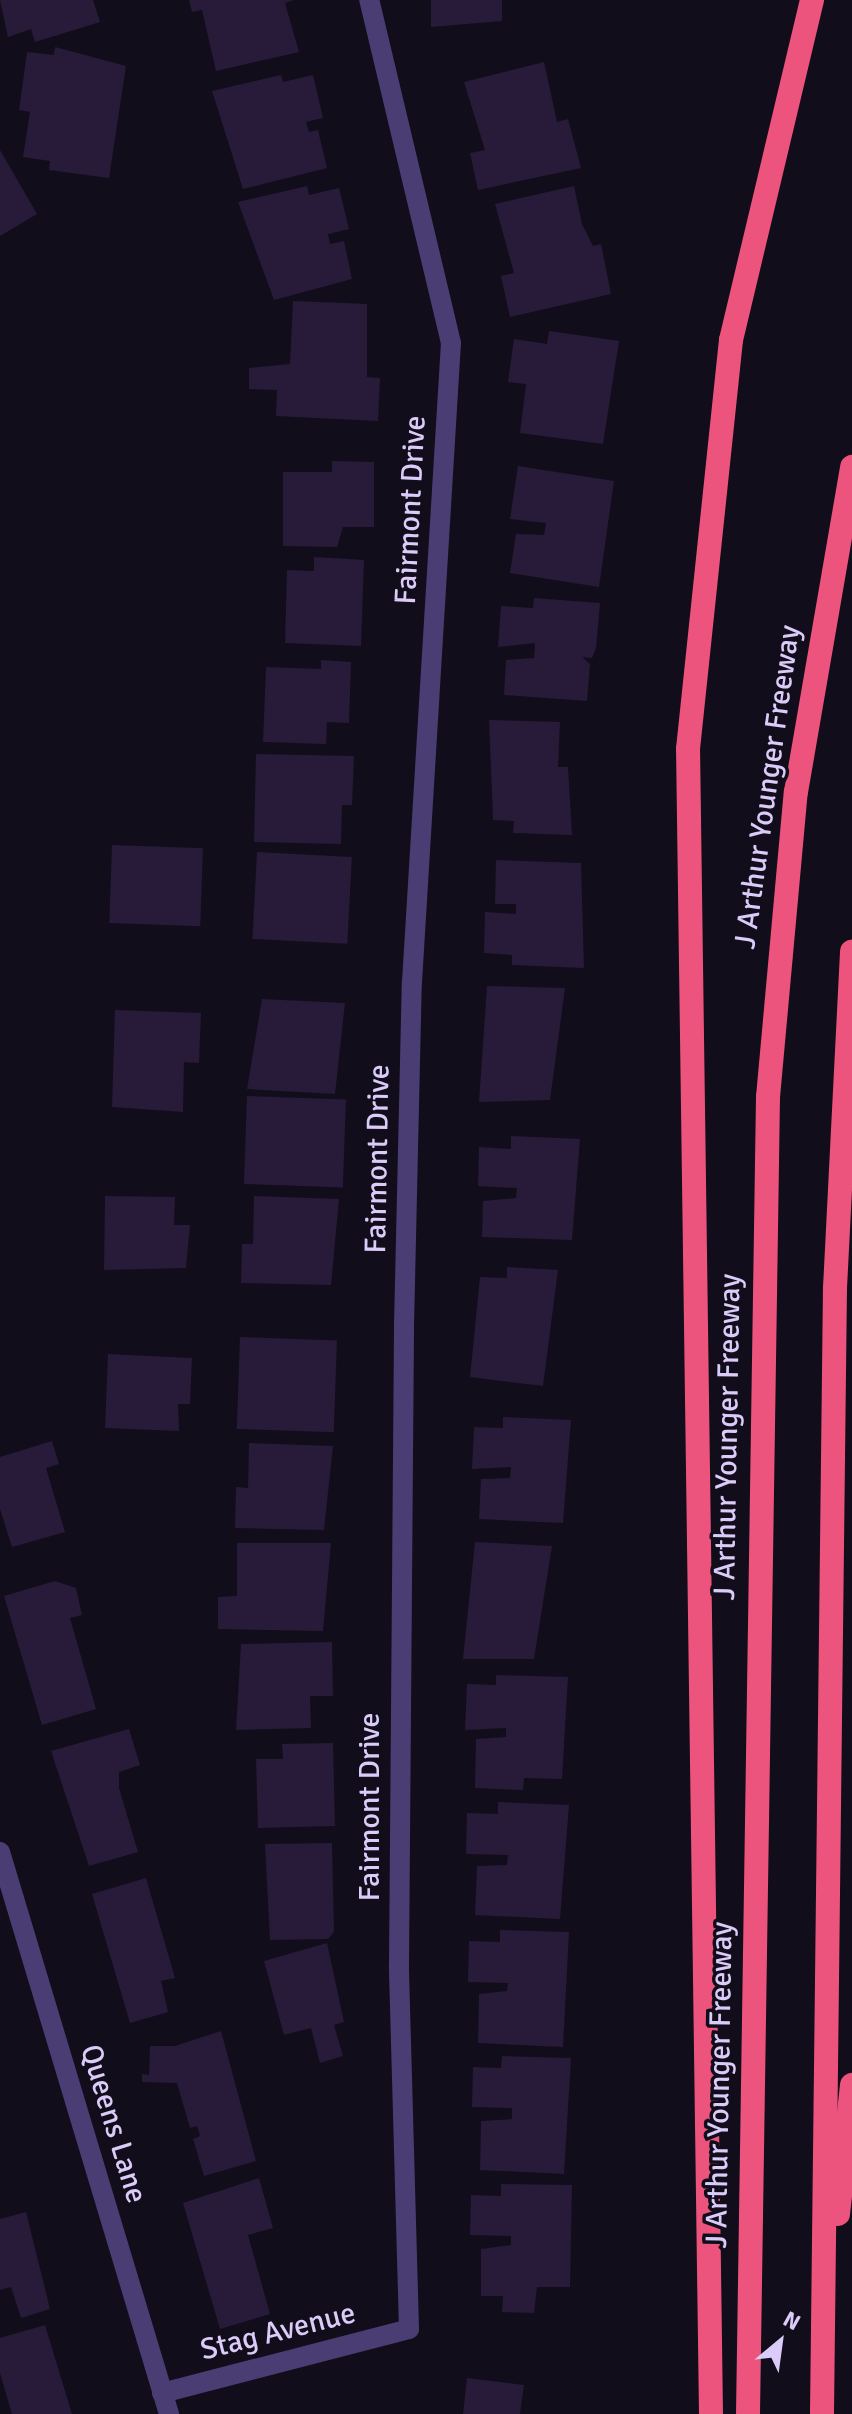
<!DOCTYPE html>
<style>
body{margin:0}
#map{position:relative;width:852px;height:2414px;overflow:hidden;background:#120d1a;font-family:Signika,sans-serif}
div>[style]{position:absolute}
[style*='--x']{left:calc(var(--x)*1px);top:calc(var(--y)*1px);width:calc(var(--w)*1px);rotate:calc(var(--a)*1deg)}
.building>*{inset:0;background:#271b39;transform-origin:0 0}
.minor>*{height:20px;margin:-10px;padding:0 10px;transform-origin:10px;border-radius:10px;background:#4a3d74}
.highway>*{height:24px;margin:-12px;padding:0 12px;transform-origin:12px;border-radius:12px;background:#ec547d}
span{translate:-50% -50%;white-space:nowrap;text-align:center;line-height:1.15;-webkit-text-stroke:7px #120d1a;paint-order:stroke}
.street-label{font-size:30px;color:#dacbf9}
.north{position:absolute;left:740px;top:2302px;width:80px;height:80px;-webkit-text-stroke:6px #120d1a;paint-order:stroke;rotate:29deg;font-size:22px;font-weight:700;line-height:32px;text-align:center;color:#dacbf9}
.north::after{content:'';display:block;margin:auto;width:28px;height:36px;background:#dacbf9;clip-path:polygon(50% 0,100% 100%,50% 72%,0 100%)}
</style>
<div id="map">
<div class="building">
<i style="clip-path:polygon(0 0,93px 0,100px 22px,35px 42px,31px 29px,8px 37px)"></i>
<i style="clip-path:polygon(189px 0,294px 0,285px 3px,299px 52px,216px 71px,202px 10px,192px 12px)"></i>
<i style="clip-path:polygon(431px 0,502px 0,502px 21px,431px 27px)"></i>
<i style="clip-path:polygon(55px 47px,126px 66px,109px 178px,49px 170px,50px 161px,23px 157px,30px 112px,19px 110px,27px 52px,54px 55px)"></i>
<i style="clip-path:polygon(544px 62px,557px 122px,568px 119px,581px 168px,478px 190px,470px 153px,485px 150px,464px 82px)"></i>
<i style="clip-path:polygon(281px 75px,283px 82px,313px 75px,323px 118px,306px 122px,309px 132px,318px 130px,327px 168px,243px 189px,212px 91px)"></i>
<i style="clip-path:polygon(0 150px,37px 214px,0 236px)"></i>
<i style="clip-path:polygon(307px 186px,309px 195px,339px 188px,349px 229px,328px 234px,330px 244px,344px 241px,352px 279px,274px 300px,238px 202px)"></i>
<i style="clip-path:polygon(574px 186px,582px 224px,593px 246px,601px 244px,611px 294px,510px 317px,501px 276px,514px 273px,495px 204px)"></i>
<i style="clip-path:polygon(293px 301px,367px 304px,367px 377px,380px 378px,378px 421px,276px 416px,277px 390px,249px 389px,249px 368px,290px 364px)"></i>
<i style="clip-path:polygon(549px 331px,619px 341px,603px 444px,520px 433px,526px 384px,508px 382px,514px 339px,547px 344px)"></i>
<i style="clip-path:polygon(332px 461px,374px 462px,374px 527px,343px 527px,337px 547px,283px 546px,283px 472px,332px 472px)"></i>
<i style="clip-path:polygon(518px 466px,614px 481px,599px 587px,510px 573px,516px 534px,544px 535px,546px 523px,510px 519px)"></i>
<i style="clip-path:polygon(314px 557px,364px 560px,361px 646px,285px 643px,287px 570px,314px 571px)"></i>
<i style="clip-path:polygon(534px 598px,600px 603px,596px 648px,592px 658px,582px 657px,590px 664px,587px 701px,504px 695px,506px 660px,534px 658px,535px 643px,498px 647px,501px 606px,533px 608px)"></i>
<i style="clip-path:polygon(321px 660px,351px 662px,349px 723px,327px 722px,326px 744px,263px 742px,266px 667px,321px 669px)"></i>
<i style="clip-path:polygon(489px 720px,560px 722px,558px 767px,568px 767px,572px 835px,513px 833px,514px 821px,493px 820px)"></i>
<i style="clip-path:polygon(256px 754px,354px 756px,352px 805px,342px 805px,341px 844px,254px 842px)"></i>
<i style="left:112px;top:845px;width:91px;height:78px;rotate:2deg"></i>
<i style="left:257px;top:852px;width:95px;height:87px;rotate:3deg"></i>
<i style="clip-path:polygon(496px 860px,581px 863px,584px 968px,512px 965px,512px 955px,484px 953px,485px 912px,516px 914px,516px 904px,495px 904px)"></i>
<i style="clip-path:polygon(487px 986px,565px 988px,550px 1100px,479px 1102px)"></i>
<i style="clip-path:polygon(262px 999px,345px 1003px,335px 1094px,247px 1089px)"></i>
<i style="clip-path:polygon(115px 1010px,201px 1013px,199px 1063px,184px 1062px,183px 1112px,112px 1107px)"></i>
<i style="left:247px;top:1096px;width:99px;height:88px;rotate:2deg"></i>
<i style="clip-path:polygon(511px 1136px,580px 1139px,572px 1240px,482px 1237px,483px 1201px,516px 1198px,517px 1188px,478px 1186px,479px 1147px,511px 1149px)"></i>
<i style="clip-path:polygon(105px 1196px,175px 1197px,174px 1225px,190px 1225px,186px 1268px,104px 1270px)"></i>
<i style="clip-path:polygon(254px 1196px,339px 1199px,331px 1285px,241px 1283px,242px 1244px,253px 1244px)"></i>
<i style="clip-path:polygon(507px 1267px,558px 1270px,543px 1386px,470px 1377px,480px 1277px,507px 1278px)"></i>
<i style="left:240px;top:1337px;width:97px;height:92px;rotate:2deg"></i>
<i style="clip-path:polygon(108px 1354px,192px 1358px,190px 1404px,178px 1404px,179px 1431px,105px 1428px)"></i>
<i style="clip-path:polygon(503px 1417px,571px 1420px,563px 1523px,479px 1519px,481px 1479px,510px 1478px,511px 1467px,472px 1469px,474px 1427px,503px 1428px)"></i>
<i style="clip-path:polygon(52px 1441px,59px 1464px,46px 1468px,65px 1532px,12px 1547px,0 1509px,0 1457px)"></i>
<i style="clip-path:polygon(249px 1443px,333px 1446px,324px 1530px,235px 1528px,236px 1487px,248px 1488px)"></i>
<i style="clip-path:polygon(475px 1542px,552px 1546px,534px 1659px,463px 1659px)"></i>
<i style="clip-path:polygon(237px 1543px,331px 1543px,323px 1631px,218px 1629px,218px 1597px,237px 1596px)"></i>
<i style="clip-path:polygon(55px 1581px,76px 1588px,82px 1615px,70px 1618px,96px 1709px,42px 1725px,4px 1596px)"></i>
<i style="clip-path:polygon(332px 1642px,333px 1696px,310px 1696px,311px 1728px,236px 1730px,241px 1644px)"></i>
<i style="clip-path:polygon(496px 1675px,568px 1677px,562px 1779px,524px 1778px,523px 1790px,475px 1788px,476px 1739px,506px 1737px,506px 1728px,465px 1730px,467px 1684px,496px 1685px)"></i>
<i style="clip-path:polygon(129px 1729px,140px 1765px,119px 1772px,119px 1788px,138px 1852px,89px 1866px,51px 1751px)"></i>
<i style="clip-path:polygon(333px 1743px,335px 1826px,258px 1828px,256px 1759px,283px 1759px,282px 1744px)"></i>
<i style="clip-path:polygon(498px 1802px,569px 1805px,560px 1919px,475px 1915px,477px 1866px,507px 1865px,508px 1855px,466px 1854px,467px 1813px,498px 1814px)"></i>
<i style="clip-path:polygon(332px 1843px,334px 1932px,328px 1939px,270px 1940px,265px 1844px)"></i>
<i style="clip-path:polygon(146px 1878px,175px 1978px,161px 1981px,168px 2012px,130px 2023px,92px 1894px)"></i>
<i style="clip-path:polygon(500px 1930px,569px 1932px,563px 2047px,478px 2043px,479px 1994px,507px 1991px,508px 1983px,468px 1982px,469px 1941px,500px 1942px)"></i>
<i style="clip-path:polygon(327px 1943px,344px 2022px,334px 2025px,343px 2056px,320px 2063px,311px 2028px,284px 2035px,264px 1961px)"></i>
<i style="clip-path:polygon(221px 2031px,256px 2161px,204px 2176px,193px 2139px,200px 2136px,197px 2126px,190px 2128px,177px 2083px,142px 2082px,142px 2074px,149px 2075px,150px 2046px,175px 2046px)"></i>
<i style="clip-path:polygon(502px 2056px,571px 2058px,564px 2174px,480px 2170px,481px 2121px,512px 2119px,512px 2108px,472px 2107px,473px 2067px,501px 2068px)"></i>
<i style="clip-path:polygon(259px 2178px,273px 2228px,248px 2235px,270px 2314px,220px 2329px,183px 2203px)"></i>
<i style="clip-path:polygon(501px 2184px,572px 2185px,570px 2287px,537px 2287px,534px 2313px,502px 2312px,503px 2296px,481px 2296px,481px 2249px,511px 2245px,511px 2236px,470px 2235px,471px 2195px,501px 2196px)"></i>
<i style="clip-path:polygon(26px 2212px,50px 2309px,21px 2318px,11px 2287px,0 2290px,0 2219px)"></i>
<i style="clip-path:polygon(45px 2325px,72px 2414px,12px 2414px,0 2373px,0 2338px)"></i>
<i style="clip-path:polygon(467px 2378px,524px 2385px,520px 2414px,463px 2414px)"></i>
</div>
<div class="minor">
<i style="--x:0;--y:1852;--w:587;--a:73.26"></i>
<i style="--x:162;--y:2393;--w:255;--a:-14.5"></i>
<i style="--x:409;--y:2329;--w:363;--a:-91.6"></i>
<i style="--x:399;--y:1966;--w:640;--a:-89.55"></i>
<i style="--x:404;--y:1326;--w:344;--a:-88.7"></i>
<i style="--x:412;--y:982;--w:640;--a:-86.51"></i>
<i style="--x:451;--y:343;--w:353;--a:-103.4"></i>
</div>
<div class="highway">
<i style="--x:838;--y:2214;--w:130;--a:-83.8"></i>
<i style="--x:711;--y:2414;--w:1665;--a:-90.79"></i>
<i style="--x:688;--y:749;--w:411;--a:-84"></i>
<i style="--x:731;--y:340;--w:350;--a:-76.6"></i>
<i style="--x:748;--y:2414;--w:1317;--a:-89.13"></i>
<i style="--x:768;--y:1097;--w:306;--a:-84.8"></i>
<i style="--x:796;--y:792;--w:330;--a:-80.2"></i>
<i style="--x:822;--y:2414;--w:1126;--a:-89.34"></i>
<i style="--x:835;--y:1288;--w:337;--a:-87.1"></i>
</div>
<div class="street-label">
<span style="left:411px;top:510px;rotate:-87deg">Fairmont Drive</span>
<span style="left:768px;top:787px;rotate:-82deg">J Arthur Younger Freeway</span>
<span style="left:378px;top:1159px;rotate:-89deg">Fairmont Drive</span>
<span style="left:728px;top:1437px;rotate:-89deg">J Arthur Younger Freeway</span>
<span style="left:370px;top:1807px;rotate:-90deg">Fairmont Drive</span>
<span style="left:720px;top:2085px;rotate:-89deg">J Arthur Younger Freeway</span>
<span style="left:113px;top:2124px;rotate:73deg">Queens Lane</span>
<span style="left:278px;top:2332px;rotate:-14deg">Stag Avenue</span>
</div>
<div class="north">N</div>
</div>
